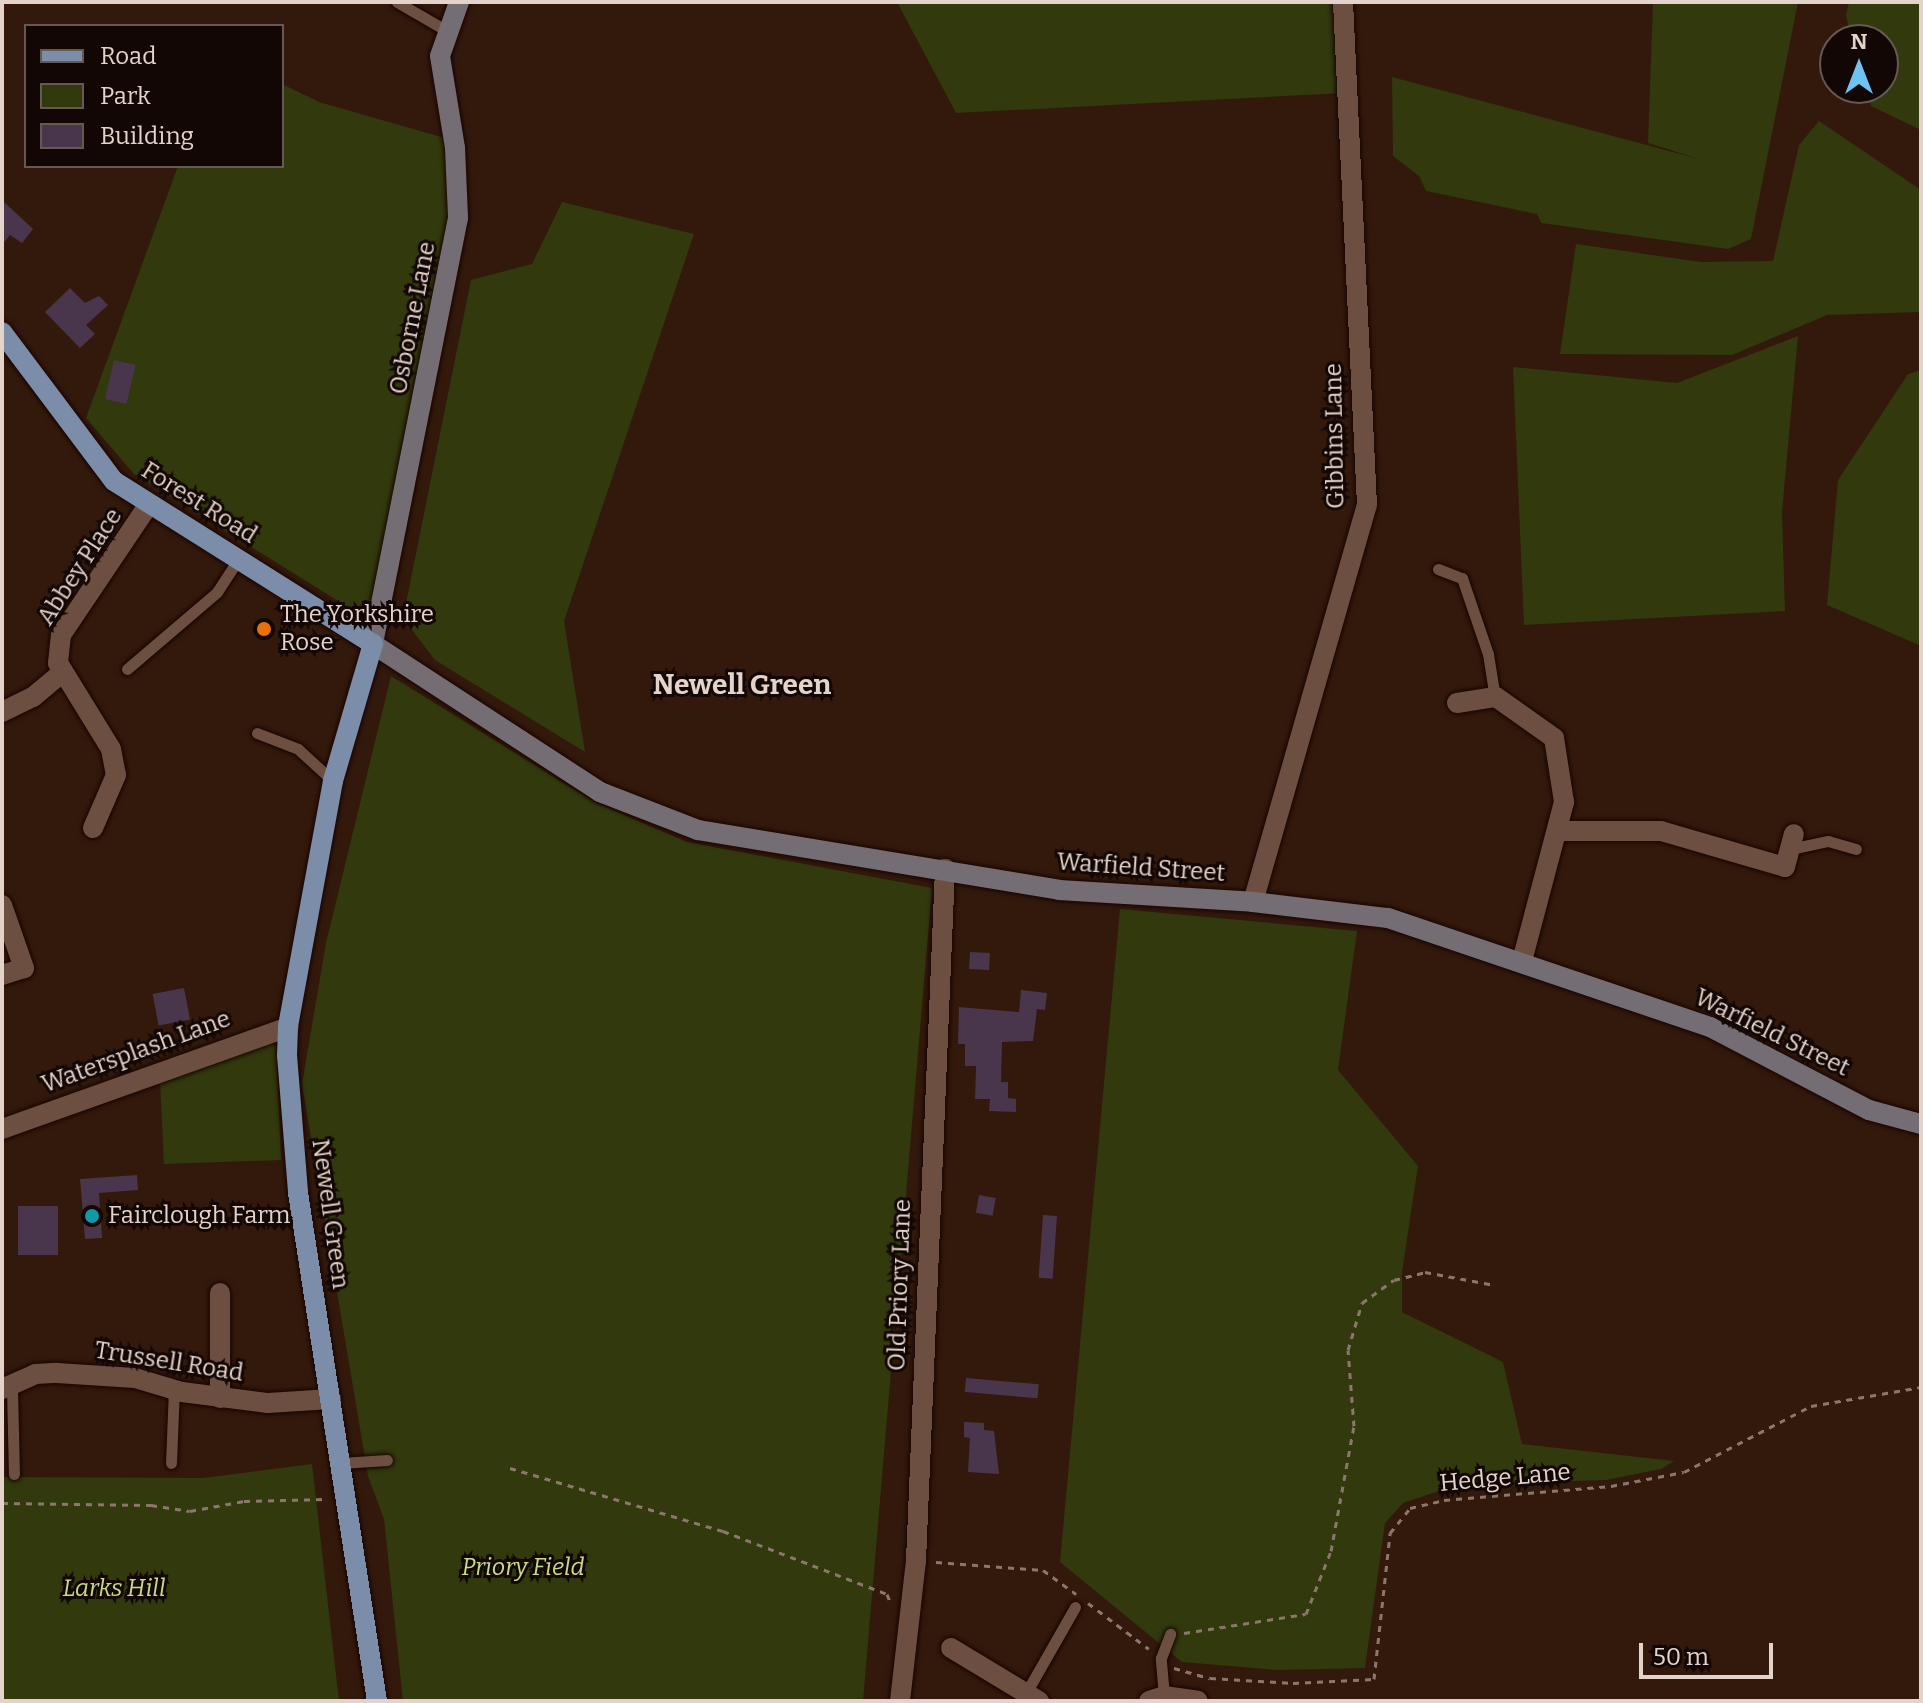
<!DOCTYPE html>
<style>
body{margin:0}
#map{position:relative;width:1923px;height:1703px;overflow:hidden;background:#32190c;font-family:Bitter,serif}
div>[style]{position:absolute}
[style*='--x']{left:calc(var(--x)*1px);top:calc(var(--y)*1px);width:calc(var(--w)*1px);rotate:calc(var(--a)*1deg)}
.green>*{inset:0;background:#31390d}
.building>*{inset:0;background:#49364c;transform-origin:0 0}
.path>*{height:3px;margin-top:-1.5px;transform-origin:0;background:repeating-linear-gradient(90deg,#8c776c 0 6px,transparent 0 12px)}
.roads{filter:drop-shadow(0 0 2px #190400) drop-shadow(0 0 2px #190400)}
.lane>*{height:11px;margin:-5.5px;padding:0 5.5px;transform-origin:5.5px;border-radius:5.5px;background:#6c4f40}
.street>*{height:20px;margin:-10px;padding:0 10px;transform-origin:10px;border-radius:10px;background:#6c4f40}
.secondary>*{height:20px;margin:-10px;padding:0 10px;transform-origin:10px;border-radius:10px;background:#746e74}
.primary>*{height:20px;margin:-10px;padding:0 10px;transform-origin:10px;border-radius:10px;background:#7b8da8}
.dots>*{width:22px;height:22px;translate:-50% -50%;box-sizing:border-box;border:4px solid #120704;border-radius:50%}
span{translate:-50% -50%;white-space:nowrap;text-align:center;line-height:1.15;-webkit-text-stroke:6px #120704;paint-order:stroke}
.street-label{font-size:24px;color:#e4d3ca}
.poi-label{font-size:24px;color:#e4d3ca}
.left{translate:0 -50%;text-align:left}
.park-label{font-size:24px;color:#c9dc84;font-style:italic}
.quarter-label{font-size:28px;color:#e4d3ca;font-weight:700}
.frame{position:absolute;inset:0;border:4px solid #e4d3ca;pointer-events:none}
.legend{position:absolute;left:24px;top:24px;width:260px;height:144px;box-sizing:border-box;background:#120704;border:2px solid #665953;margin:0;padding:10px 14px;list-style:none;font-size:24px;color:#e4d3ca}
.legend li{display:flex;align-items:center;gap:16px;height:40px}
.legend b{width:40px;border:2px solid #665953}
.north{position:absolute;left:1819px;top:24px;width:80px;height:80px;box-sizing:border-box;background:#120704;border:2px solid #665953;border-radius:50%;rotate:0deg;font-size:22px;font-weight:700;line-height:32px;text-align:center;color:#e4d3ca}
.north::after{content:'';display:block;margin:auto;width:28px;height:36px;background:#6fc2f4;clip-path:polygon(50% 0,100% 100%,50% 72%,0 100%)}
.scale{position:absolute;left:1639px;top:1643px;width:134px;height:36px;box-sizing:border-box;border:4px solid #e4d3ca;border-top:0;padding-left:10px;font-size:24px;line-height:28px;white-space:nowrap;color:#e4d3ca;-webkit-text-stroke:6px #120704;paint-order:stroke}
</style>
<div id="map">
<div class="green">
<i style="clip-path:polygon(897px 2px,1339px 2px,1344px 93px,956px 113px)"></i>
<i style="clip-path:polygon(1653px 2px,1798px 2px,1751px 239px,1728px 249px,1541px 223px,1537px 214px,1426px 191px,1419px 176px,1393px 156px,1392px 77px,1699px 159px,1648px 143px)"></i>
<i style="clip-path:polygon(1849px 2px,1921px 2px,1921px 130px,1871px 106px,1866px 88px,1883px 88px,1883px 40px,1852px 40px,1846px 16px)"></i>
<i style="clip-path:polygon(282px 84px,319px 102px,462px 143px,444px 280px,372px 601px,351px 609px,134px 474px,86px 418px,178px 166px,282px 166px)"></i>
<i style="clip-path:polygon(1819px 121px,1921px 190px,1921px 312px,1827px 315px,1732px 355px,1560px 354px,1576px 244px,1701px 262px,1773px 261px,1799px 145px)"></i>
<i style="clip-path:polygon(562px 202px,694px 234px,564px 621px,585px 752px,435px 660px,403px 618px,471px 280px,532px 264px)"></i>
<i style="clip-path:polygon(1798px 336px,1782px 512px,1785px 611px,1524px 625px,1513px 367px,1677px 383px)"></i>
<i style="clip-path:polygon(1921px 370px,1921px 646px,1827px 605px,1838px 480px,1908px 374px)"></i>
<i style="clip-path:polygon(391px 676px,594px 802px,687px 842px,932px 888px,863px 1701px,403px 1701px,384px 1519px,368px 1476px,302px 1084px,326px 943px)"></i>
<i style="clip-path:polygon(1120px 909px,1357px 931px,1338px 1070px,1418px 1166px,1402px 1272px,1402px 1312px,1503px 1362px,1522px 1444px,1674px 1461px,1661px 1469px,1606px 1480px,1504px 1483px,1439px 1491px,1403px 1503px,1385px 1523px,1365px 1668px,1277px 1670px,1182px 1662px,1060px 1562px)"></i>
<i style="clip-path:polygon(276px 1038px,281px 1160px,164px 1164px,160px 1081px)"></i>
<i style="clip-path:polygon(312px 1464px,339px 1701px,2px 1701px,2px 1477px,203px 1478px)"></i>
</div>
<div class="building">
<i style="clip-path:polygon(2px 200px,33px 229px,22px 243px,10px 235px,2px 245px)"></i>
<i style="clip-path:polygon(70px 288px,85px 303px,99px 296px,108px 305px,86px 325px,95px 334px,80px 348px,45px 312px)"></i>
<i style="left:114px;top:360px;width:22px;height:40px;rotate:13deg"></i>
<i style="left:970px;top:952px;width:20px;height:17px;rotate:3deg"></i>
<i style="left:184px;top:988px;width:32px;height:32px;rotate:79deg"></i>
<i style="clip-path:polygon(1021px 990px,1047px 993px,1045px 1010px,1037px 1009px,1033px 1041px,1002px 1042px,1001px 1082px,1008px 1082px,1008px 1098px,1016px 1099px,1016px 1112px,989px 1111px,990px 1099px,975px 1099px,976px 1066px,965px 1066px,965px 1044px,958px 1044px,959px 1007px,1019px 1012px)"></i>
<i style="clip-path:polygon(137px 1175px,138px 1190px,99px 1193px,102px 1238px,85px 1239px,80px 1179px)"></i>
<i style="left:979px;top:1195px;width:17px;height:18px;rotate:10deg"></i>
<i style="left:18px;top:1206px;width:40px;height:49px"></i>
<i style="left:1043px;top:1215px;width:14px;height:63px;rotate:4deg"></i>
<i style="left:966px;top:1378px;width:73px;height:14px;rotate:5deg"></i>
<i style="clip-path:polygon(964px 1422px,984px 1423px,984px 1430px,994px 1431px,999px 1474px,968px 1472px,970px 1438px,964px 1437px)"></i>
</div>
<div class="path">
<i style="--x:510;--y:1468;--w:222;--a:16.5"></i>
<i style="--x:723;--y:1531;--w:176;--a:21"></i>
<i style="--x:887;--y:1594;--w:11;--a:68"></i>
<i style="--x:2;--y:1503;--w:149;--a:0.8"></i>
<i style="--x:151;--y:1505;--w:39;--a:9"></i>
<i style="--x:190;--y:1511;--w:55;--a:-10.5"></i>
<i style="--x:244;--y:1501;--w:83;--a:-1.4"></i>
<i style="--x:936;--y:1562;--w:107;--a:4.3"></i>
<i style="--x:1043;--y:1570;--w:41;--a:36"></i>
<i style="--x:1088;--y:1603;--w:76;--a:37"></i>
<i style="--x:1184;--y:1633;--w:123;--a:-8.9"></i>
<i style="--x:1306;--y:1614;--w:68;--a:-68.4"></i>
<i style="--x:1331;--y:1551;--w:127;--a:-79.6"></i>
<i style="--x:1354;--y:1426;--w:76;--a:-94.5"></i>
<i style="--x:1348;--y:1350;--w:49;--a:-73.4"></i>
<i style="--x:1362;--y:1303;--w:39;--a:-36"></i>
<i style="--x:1394;--y:1280;--w:32;--a:-14"></i>
<i style="--x:1425;--y:1272;--w:71;--a:10.5"></i>
<i style="--x:1174;--y:1668;--w:37;--a:16"></i>
<i style="--x:1210;--y:1678;--w:83;--a:3.4"></i>
<i style="--x:1293;--y:1683;--w:81;--a:-2.8"></i>
<i style="--x:1374;--y:1679;--w:147;--a:-83.7"></i>
<i style="--x:1390;--y:1533;--w:32;--a:-51"></i>
<i style="--x:1410;--y:1508;--w:35;--a:-13"></i>
<i style="--x:1444;--y:1500;--w:168;--a:-4.8"></i>
<i style="--x:1611;--y:1486;--w:74;--a:-10.9"></i>
<i style="--x:1684;--y:1472;--w:143;--a:-27.5"></i>
<i style="--x:1811;--y:1406;--w:112;--a:-9.8"></i>
</div>
<div class="roads">
<div class="lane">
<i style="--x:397;--y:2;--w:58;--a:30.1"></i>
<i style="--x:1438;--y:569;--w:26;--a:21"></i>
<i style="--x:1462;--y:578;--w:80;--a:71.1"></i>
<i style="--x:1488;--y:654;--w:45;--a:81"></i>
<i style="--x:127;--y:669;--w:118;--a:-40.5"></i>
<i style="--x:217;--y:592;--w:40;--a:-57.1"></i>
<i style="--x:257;--y:733;--w:44;--a:21.3"></i>
<i style="--x:298;--y:749;--w:47;--a:42.4"></i>
<i style="--x:1790;--y:849;--w:39;--a:-12"></i>
<i style="--x:1828;--y:841;--w:29;--a:16"></i>
<i style="--x:12;--y:1388;--w:86;--a:88.7"></i>
<i style="--x:171;--y:1463;--w:74;--a:-87.7"></i>
<i style="--x:341;--y:1463;--w:46;--a:-3.7"></i>
<i style="--x:1026;--y:1693;--w:99;--a:-60.3"></i>
<i style="--x:1164;--y:1696;--w:38;--a:-95"></i>
<i style="--x:1161;--y:1658;--w:26;--a:-69"></i>
</div>
<div class="street">
<i style="--x:1457;--y:703;--w:39;--a:-9"></i>
<i style="--x:1496;--y:697;--w:71;--a:35.3"></i>
<i style="--x:1554;--y:738;--w:65;--a:81.1"></i>
<i style="--x:1564;--y:802;--w:164;--a:104.8"></i>
<i style="--x:2;--y:712;--w:34;--a:-26"></i>
<i style="--x:33;--y:697;--w:38;--a:-40"></i>
<i style="--x:93;--y:828;--w:58;--a:-66.5"></i>
<i style="--x:116;--y:775;--w:26;--a:-101"></i>
<i style="--x:111;--y:749;--w:101;--a:-121.6"></i>
<i style="--x:58;--y:663;--w:28;--a:-84"></i>
<i style="--x:61;--y:635;--w:158;--a:-56.1"></i>
<i style="--x:1557;--y:831;--w:104;--a:0"></i>
<i style="--x:1661;--y:831;--w:129;--a:16.2"></i>
<i style="--x:1785;--y:867;--w:34;--a:-75"></i>
<i style="--x:1253;--y:902;--w:413;--a:-74"></i>
<i style="--x:1367;--y:505;--w:504;--a:-92.73"></i>
<i style="--x:2;--y:905;--w:67;--a:70.8"></i>
<i style="--x:24;--y:968;--w:23;--a:162"></i>
<i style="--x:2;--y:1129;--w:304;--a:-19.6"></i>
<i style="--x:2;--y:1389;--w:36;--a:-24"></i>
<i style="--x:35;--y:1374;--w:22;--a:-3"></i>
<i style="--x:57;--y:1373;--w:78;--a:3.7"></i>
<i style="--x:135;--y:1378;--w:49;--a:16.6"></i>
<i style="--x:182;--y:1392;--w:87;--a:7.3"></i>
<i style="--x:268;--y:1403;--w:63;--a:-3.6"></i>
<i style="--x:220;--y:1398;--w:105;--a:-90"></i>
<i style="--x:951;--y:1648;--w:103;--a:31.1"></i>
<i style="--x:900;--y:1701;--w:141;--a:-83.5"></i>
<i style="--x:916;--y:1561;--w:693;--a:-87.6"></i>
<i style="--x:1149;--y:1701;--w:16;--a:-18"></i>
<i style="--x:1164;--y:1696;--w:34;--a:8"></i>
</div>
<div class="secondary">
<i style="--x:459;--y:2;--w:57;--a:109.4"></i>
<i style="--x:440;--y:56;--w:93;--a:80.7"></i>
<i style="--x:455;--y:148;--w:70;--a:87.5"></i>
<i style="--x:458;--y:218;--w:434;--a:101.3"></i>
<i style="--x:373;--y:644;--w:271;--a:33.1"></i>
<i style="--x:600;--y:792;--w:105;--a:21.2"></i>
<i style="--x:698;--y:830;--w:366;--a:9.4"></i>
<i style="--x:1059;--y:890;--w:194;--a:3.5"></i>
<i style="--x:1253;--y:902;--w:136;--a:6.8"></i>
<i style="--x:1388;--y:918;--w:340;--a:18.7"></i>
<i style="--x:1710;--y:1027;--w:179;--a:27.6"></i>
<i style="--x:1869;--y:1110;--w:54;--a:15.1"></i>
</div>
<div class="primary">
<i style="--x:2;--y:332;--w:186;--a:53.1"></i>
<i style="--x:114;--y:481;--w:306;--a:32.2"></i>
<i style="--x:373;--y:644;--w:143;--a:106.3"></i>
<i style="--x:333;--y:781;--w:250;--a:100.4"></i>
<i style="--x:288;--y:1027;--w:28;--a:92"></i>
<i style="--x:287;--y:1055;--w:138;--a:85.4"></i>
<i style="--x:298;--y:1193;--w:514;--a:81.16"></i>
</div>
</div>
<div class="dots">
<i style="left:264px;top:629px;background:#e8710a"></i>
<i style="left:92px;top:1216px;background:#0f9aa8"></i>
</div>
<div class="street-label">
<span style="left:413px;top:318px;rotate:-79deg">Osborne Lane</span>
<span style="left:1335px;top:436px;rotate:-91deg">Gibbins Lane</span>
<span style="left:199px;top:503px;rotate:32deg">Forest Road</span>
<span style="left:80px;top:567px;rotate:-57deg">Abbey Place</span>
<span style="left:1141px;top:868px;rotate:4deg">Warfield Street</span>
<span style="left:1772px;top:1033px;rotate:26deg">Warfield Street</span>
<span style="left:136px;top:1052px;rotate:-20deg">Watersplash Lane</span>
<span style="left:330px;top:1214px;rotate:82deg">Newell Green</span>
<span style="left:900px;top:1285px;rotate:-88deg">Old Priory Lane</span>
<span style="left:169px;top:1362px;rotate:9deg">Trussell Road</span>
<span style="left:1505px;top:1478px;rotate:-5deg">Hedge Lane</span>
</div>
<div class="poi-label">
<span class="left" style="left:280px;top:629px">The Yorkshire<br>Rose</span>
<span class="left" style="left:108px;top:1216px">Fairclough Farm</span>
</div>
<div class="park-label">
<span style="left:523px;top:1568px">Priory Field</span>
<span style="left:114px;top:1589px">Larks Hill</span>
</div>
<div class="quarter-label">
<span style="left:742px;top:685px">Newell Green</span>
</div>
<div class="frame"></div>
<ul class="legend">
<li><b style="height:10px;background:#7b8da8"></b>Road</li>
<li><b style="height:22px;background:#31390d"></b>Park</li>
<li><b style="height:22px;background:#49364c"></b>Building</li>
</ul>
<div class="north">N</div>
<div class="scale">50 m</div>
</div>
